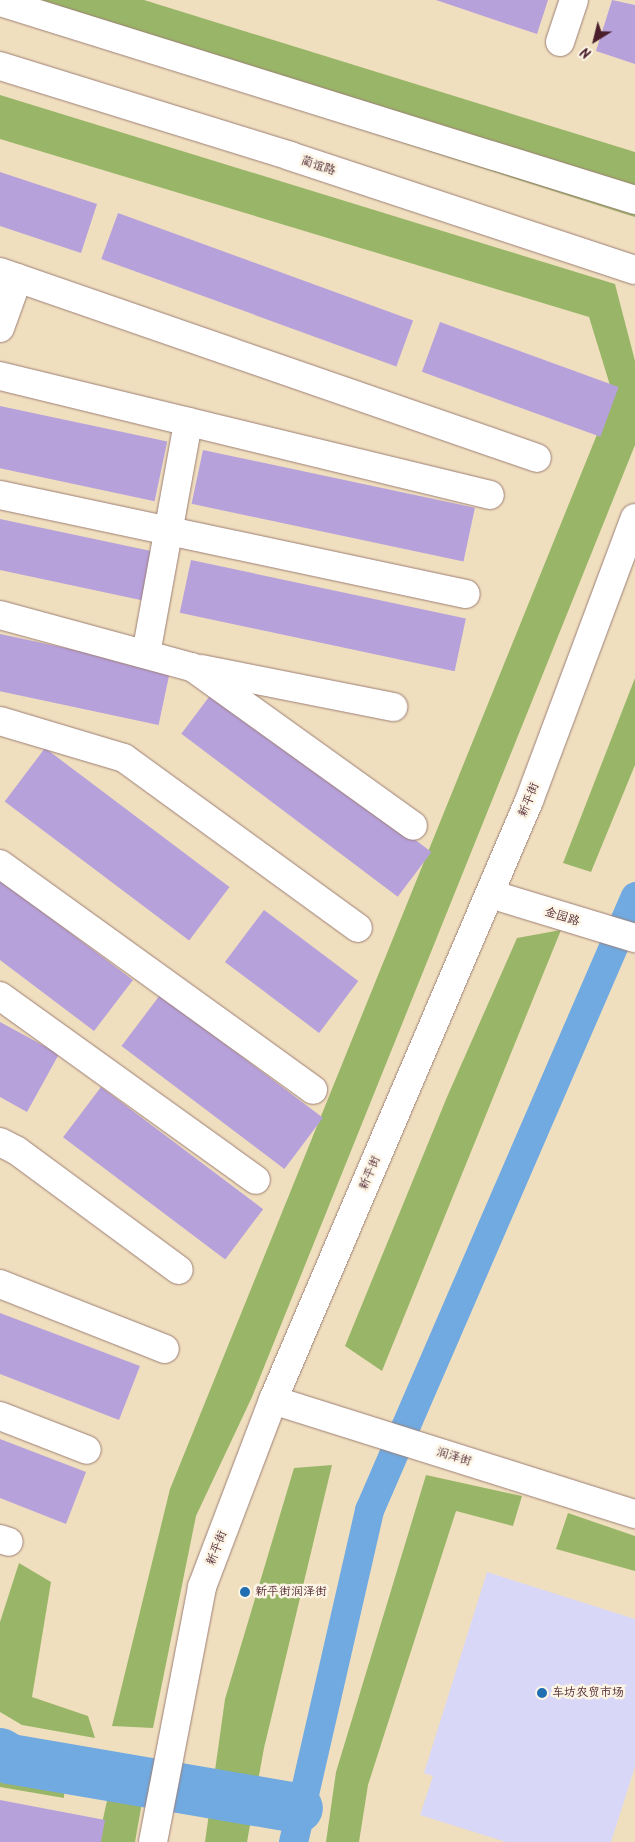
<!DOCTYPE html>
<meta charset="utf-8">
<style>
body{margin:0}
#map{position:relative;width:635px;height:1842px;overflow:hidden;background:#f0dfbf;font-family:Kalam,"LXGW WenKai TC",sans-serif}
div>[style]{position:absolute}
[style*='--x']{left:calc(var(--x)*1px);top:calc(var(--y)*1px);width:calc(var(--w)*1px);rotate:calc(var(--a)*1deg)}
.built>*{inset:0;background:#d8d7f8}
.forest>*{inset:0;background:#99b668}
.canal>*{height:29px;margin:-14.5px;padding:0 14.5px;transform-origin:14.5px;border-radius:14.5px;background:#70aae0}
.river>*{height:50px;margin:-25px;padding:0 25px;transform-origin:25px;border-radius:25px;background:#70aae0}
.building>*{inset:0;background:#b6a1db;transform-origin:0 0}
.roads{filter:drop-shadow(0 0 1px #9d7f75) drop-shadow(0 0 1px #9d7f75)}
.minor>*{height:28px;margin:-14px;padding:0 14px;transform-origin:14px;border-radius:14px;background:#fff}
.major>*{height:28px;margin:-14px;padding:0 14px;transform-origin:14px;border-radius:14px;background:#fff}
.dots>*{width:14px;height:14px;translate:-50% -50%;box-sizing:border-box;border:2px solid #fcf5e5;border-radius:50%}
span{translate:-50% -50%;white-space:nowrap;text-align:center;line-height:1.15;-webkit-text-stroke:5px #fcf5e5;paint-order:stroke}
.street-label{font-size:12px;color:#4a1f2b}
.poi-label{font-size:12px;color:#4a1f2b}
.left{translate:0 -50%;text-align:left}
.north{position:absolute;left:570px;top:15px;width:50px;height:50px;-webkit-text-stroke:4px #fcf5e5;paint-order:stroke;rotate:216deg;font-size:14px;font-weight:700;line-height:20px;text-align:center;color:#4a1f2b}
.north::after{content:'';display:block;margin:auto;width:18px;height:22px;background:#4a1f2b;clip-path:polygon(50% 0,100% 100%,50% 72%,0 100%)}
</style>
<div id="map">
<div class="built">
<i style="clip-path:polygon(487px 1572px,635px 1619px,635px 1767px,611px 1842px,506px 1842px,420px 1815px,433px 1776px,424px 1773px)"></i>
</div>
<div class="forest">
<i style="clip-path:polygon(0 0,144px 0,635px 152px,635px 217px,0 14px)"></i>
<i style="clip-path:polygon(0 95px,615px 284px,635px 361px,635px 445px,252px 1397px,196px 1516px,153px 1728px,112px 1726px,170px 1489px,613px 395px,589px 317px,0 139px)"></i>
<i style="clip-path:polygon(635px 678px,635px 765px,591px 872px,563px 863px)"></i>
<i style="clip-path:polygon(561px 930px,382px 1371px,345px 1346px,447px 1097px,517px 938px)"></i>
<i style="clip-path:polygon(332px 1465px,264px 1748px,247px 1842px,205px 1842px,225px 1699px,294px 1468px)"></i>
<i style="clip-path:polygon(426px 1475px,522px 1496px,513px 1526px,456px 1511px,368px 1785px,359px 1842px,326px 1842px,336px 1772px)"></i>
<i style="clip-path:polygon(568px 1513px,635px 1536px,635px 1571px,556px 1549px)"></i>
<i style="clip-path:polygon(19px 1563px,51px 1582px,32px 1697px,88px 1716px,95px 1738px,22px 1725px,0 1712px,0 1622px)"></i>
<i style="clip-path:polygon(0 1749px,65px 1763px,64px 1798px,0 1787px)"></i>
<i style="clip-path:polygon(113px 1773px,146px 1780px,135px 1842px,98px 1842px)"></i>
</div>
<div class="canal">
<i style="--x:293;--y:1842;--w:341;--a:-77.1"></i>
<i style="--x:369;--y:1510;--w:669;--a:-66.58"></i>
</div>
<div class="river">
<i style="--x:0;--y:1753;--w:12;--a:31"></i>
<i style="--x:10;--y:1759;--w:292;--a:9.7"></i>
</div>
<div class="building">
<i style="clip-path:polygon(436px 0,548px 0,537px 34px)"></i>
<i style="clip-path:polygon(612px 0,635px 5px,635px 64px,596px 51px)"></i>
<i style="clip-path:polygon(0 172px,97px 204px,81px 253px,0 226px)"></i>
<i style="left:118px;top:213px;width:314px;height:49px;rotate:20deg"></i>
<i style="left:440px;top:322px;width:190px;height:53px;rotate:20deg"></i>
<i style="left:0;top:406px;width:171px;height:61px;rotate:12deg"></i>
<i style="left:203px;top:450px;width:278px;height:55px;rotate:12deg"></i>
<i style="left:0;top:519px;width:158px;height:50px;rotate:12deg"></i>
<i style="left:191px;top:560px;width:281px;height:54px;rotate:12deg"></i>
<i style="left:0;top:634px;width:174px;height:56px;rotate:12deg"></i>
<i style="left:215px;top:689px;width:271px;height:56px;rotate:37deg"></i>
<i style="left:45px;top:748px;width:231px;height:67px;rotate:37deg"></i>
<i style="clip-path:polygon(0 880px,133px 980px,94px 1031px,0 960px)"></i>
<i style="left:264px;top:910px;width:118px;height:65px;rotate:37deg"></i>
<i style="left:160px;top:995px;width:204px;height:64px;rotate:37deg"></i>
<i style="clip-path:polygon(0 1022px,59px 1054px,27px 1112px,0 1097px)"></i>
<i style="left:101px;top:1087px;width:203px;height:63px;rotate:37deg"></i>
<i style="clip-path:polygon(0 1313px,140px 1366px,119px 1420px,0 1374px)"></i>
<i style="clip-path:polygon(0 1439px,86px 1472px,66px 1524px,0 1498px)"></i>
<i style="clip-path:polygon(0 1800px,105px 1820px,101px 1842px,0 1842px)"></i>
</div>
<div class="roads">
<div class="minor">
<i style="--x:560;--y:42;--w:44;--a:-71.6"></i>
<i style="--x:0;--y:272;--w:568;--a:19.1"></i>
<i style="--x:0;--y:328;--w:53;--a:-70.2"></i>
<i style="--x:0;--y:376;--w:504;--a:13.65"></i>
<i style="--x:0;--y:495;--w:476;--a:12"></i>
<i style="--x:0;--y:615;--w:199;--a:15.2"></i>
<i style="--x:192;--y:667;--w:272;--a:35.7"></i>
<i style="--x:146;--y:654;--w:236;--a:-79.7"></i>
<i style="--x:201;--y:669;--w:196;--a:11.2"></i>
<i style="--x:0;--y:721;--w:129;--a:16.6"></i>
<i style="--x:124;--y:758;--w:289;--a:36"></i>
<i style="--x:0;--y:864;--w:386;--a:35.8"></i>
<i style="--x:490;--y:894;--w:152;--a:16.9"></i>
<i style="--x:0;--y:996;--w:315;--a:35.7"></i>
<i style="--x:0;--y:1142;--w:18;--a:27"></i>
<i style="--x:16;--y:1150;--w:202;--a:36.4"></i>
<i style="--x:0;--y:1284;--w:177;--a:21.5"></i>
<i style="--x:273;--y:1400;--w:380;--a:17.5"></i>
<i style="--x:0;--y:1416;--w:93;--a:21.3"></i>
<i style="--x:0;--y:1539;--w:9;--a:18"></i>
</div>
<div class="major">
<i style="--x:0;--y:2;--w:665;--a:17.32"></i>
<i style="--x:0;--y:66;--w:304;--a:17.2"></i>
<i style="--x:290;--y:156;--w:363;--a:18.3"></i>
<i style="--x:153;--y:1842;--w:260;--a:-79.1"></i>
<i style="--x:202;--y:1587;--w:200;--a:-69.2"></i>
<i style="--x:273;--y:1400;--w:651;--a:-66.86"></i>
<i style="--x:529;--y:801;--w:302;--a:-69.5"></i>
</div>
</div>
<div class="dots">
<i style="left:245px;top:1592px;background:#1f6fb2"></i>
<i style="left:542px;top:1693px;background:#1f6fb2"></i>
</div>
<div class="street-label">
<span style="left:318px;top:166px;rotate:18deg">蔺谊路</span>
<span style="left:529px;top:800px;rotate:-68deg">新平街</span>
<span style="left:562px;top:917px;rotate:18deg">金园路</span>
<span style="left:370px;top:1173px;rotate:-67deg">新平街</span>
<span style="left:454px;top:1457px;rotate:17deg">润泽街</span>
<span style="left:217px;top:1548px;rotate:-69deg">新平街</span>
</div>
<div class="poi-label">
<span class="left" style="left:255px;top:1592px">新平街润泽街</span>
<span class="left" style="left:552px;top:1693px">车坊农贸市场</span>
</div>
<div class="north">N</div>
</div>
